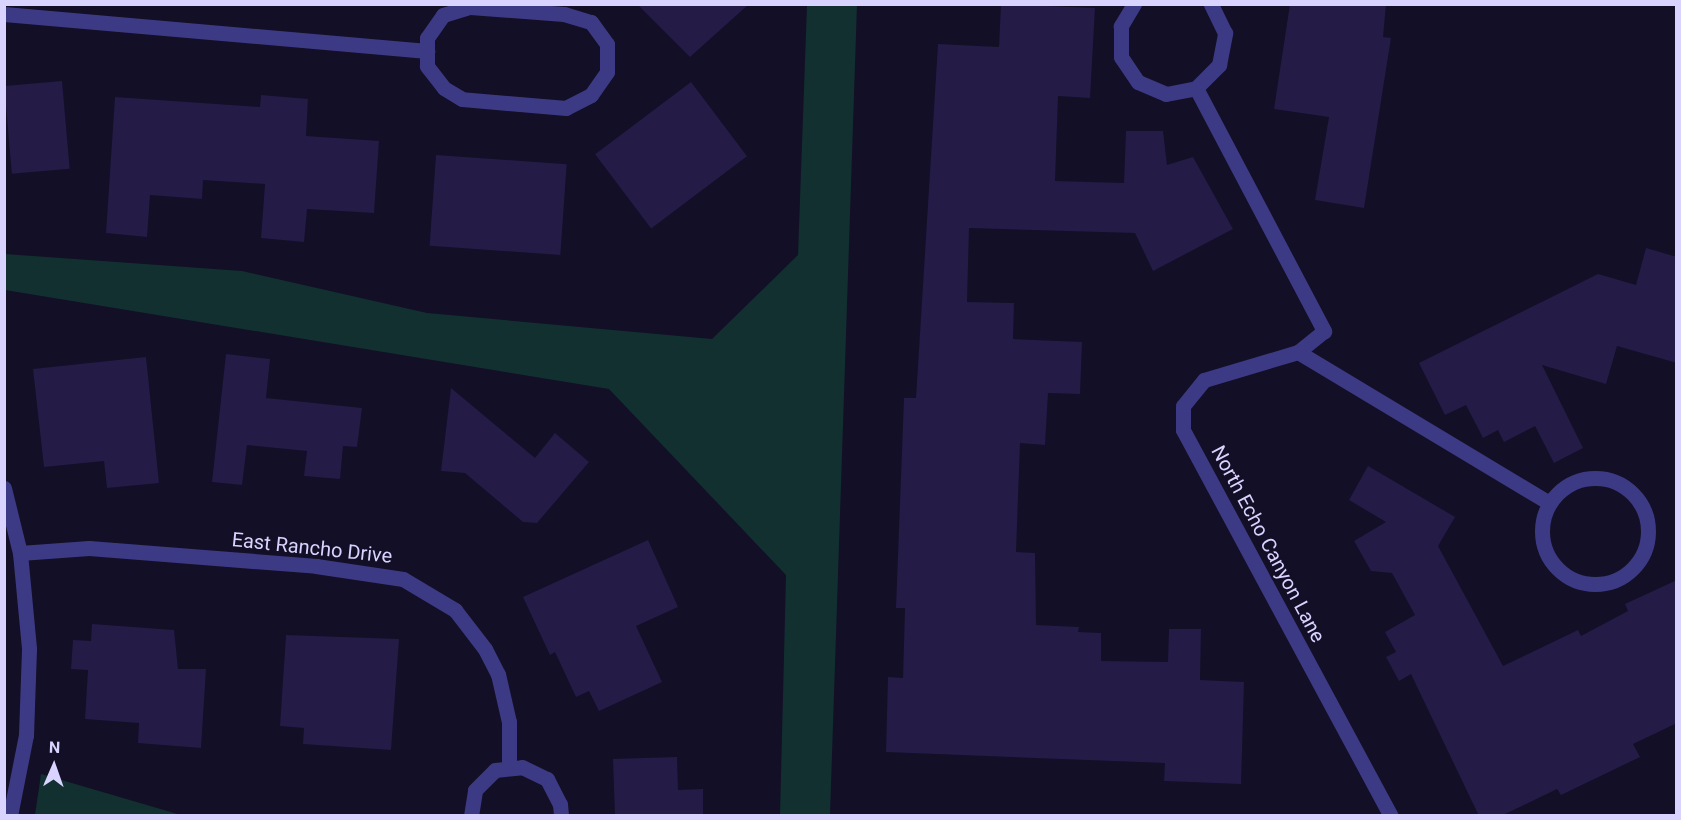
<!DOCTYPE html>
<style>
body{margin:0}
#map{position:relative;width:1681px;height:820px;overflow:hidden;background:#130f26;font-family:Roboto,sans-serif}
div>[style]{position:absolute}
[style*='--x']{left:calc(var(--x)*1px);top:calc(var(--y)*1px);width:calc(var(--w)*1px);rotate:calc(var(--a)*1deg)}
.green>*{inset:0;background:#12302f}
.building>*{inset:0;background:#241b47;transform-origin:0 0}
.minor>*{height:15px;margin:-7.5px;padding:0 7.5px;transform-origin:7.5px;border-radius:7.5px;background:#3d3a85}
.minor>.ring{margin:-7.5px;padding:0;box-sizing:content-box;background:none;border:15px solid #3d3a85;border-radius:50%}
span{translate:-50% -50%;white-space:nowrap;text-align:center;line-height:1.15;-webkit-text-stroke:4.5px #130f26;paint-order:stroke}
.street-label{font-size:20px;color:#d9d4ff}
.frame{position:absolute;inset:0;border:6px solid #d9d4ff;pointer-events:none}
.north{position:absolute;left:24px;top:736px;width:60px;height:60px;-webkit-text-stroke:4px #130f26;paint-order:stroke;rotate:2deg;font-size:16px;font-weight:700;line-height:24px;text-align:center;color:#d9d4ff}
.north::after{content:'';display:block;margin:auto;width:21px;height:27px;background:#d9d4ff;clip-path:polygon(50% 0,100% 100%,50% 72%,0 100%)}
</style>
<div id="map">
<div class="green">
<i style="clip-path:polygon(807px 5px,857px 5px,830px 815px,780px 815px,786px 575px,609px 389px,5px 290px,5px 254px,242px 271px,427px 313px,712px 339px,798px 255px)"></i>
<i style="clip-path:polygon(41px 774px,181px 815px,35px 815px)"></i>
</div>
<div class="building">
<i style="clip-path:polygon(637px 4px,749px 4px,690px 57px)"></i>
<i style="clip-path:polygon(1001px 4px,1095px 8px,1090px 98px,1058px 96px,1055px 181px,1124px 183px,1126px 131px,1163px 131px,1167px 165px,1193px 157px,1233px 229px,1153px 271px,1135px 233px,969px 228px,967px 302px,1014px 303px,1013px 339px,1082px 342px,1080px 394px,1048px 393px,1045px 445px,1020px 443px,1016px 552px,1035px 553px,1036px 625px,1079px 627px,1078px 632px,1101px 633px,1101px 661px,1168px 662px,1169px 629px,1201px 629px,1200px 680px,1244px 682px,1241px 784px,1164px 781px,1165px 763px,886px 752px,888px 677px,903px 678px,905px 608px,896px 608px,904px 398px,916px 398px,938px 44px,999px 47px)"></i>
<i style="clip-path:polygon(1290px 4px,1386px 4px,1383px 37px,1391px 38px,1364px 208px,1315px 200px,1329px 117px,1274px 109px)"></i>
<i style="left:62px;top:81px;width:88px;height:58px;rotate:85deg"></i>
<i style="left:691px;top:82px;width:93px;height:120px;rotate:53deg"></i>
<i style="clip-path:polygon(261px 95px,308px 99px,306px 136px,379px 141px,374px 213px,307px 209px,304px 242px,261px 238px,265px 184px,203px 180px,202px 199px,150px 195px,147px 237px,106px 233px,115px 97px,260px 107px)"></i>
<i style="left:436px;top:155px;width:131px;height:91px;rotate:4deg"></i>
<i style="clip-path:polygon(1646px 248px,1677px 257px,1677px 363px,1617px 346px,1606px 384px,1542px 365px,1583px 448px,1554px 463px,1535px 426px,1504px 442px,1498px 430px,1483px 438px,1466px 405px,1445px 415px,1419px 363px,1598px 274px,1636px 285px)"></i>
<i style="clip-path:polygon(226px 354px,270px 359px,266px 398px,362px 408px,357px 447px,343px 446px,340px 479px,304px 476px,307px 451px,247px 445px,242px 485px,212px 482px)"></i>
<i style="clip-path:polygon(146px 357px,159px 483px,107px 488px,104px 461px,44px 467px,33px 369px)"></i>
<i style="clip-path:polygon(451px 388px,535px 458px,555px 433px,589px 462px,537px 523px,523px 522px,465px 473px,441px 471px)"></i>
<i style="clip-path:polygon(1368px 466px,1455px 517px,1438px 546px,1503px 666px,1578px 630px,1581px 636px,1628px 611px,1625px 604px,1677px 580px,1677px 723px,1633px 744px,1640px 757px,1561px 795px,1557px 789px,1501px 816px,1479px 816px,1411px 674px,1399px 681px,1386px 657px,1396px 652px,1385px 632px,1415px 615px,1392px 573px,1371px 571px,1354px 541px,1386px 522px,1349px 500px)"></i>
<i style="clip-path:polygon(648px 540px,678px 607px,636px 626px,662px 682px,599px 711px,589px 691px,576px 697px,555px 652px,550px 655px,523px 597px)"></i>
<i style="clip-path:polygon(92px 624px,174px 630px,178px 669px,206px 669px,201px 748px,138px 743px,139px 723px,85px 719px,88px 670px,71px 669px,73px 640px,91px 641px)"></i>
<i style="clip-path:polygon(286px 635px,399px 639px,391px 750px,303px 744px,304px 728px,280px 726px)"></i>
<i style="clip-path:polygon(677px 757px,678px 790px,703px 789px,703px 816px,615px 816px,613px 759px)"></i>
</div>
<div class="minor">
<i style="--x:1134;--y:4;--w:26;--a:121"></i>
<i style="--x:1121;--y:26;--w:31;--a:90"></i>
<i style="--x:1121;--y:57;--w:30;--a:56"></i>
<i style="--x:1138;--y:82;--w:30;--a:23"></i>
<i style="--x:1166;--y:94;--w:31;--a:-11"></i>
<i style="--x:1196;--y:88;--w:33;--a:-45"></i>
<i style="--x:1219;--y:65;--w:33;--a:-79"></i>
<i style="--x:1225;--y:33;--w:32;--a:-116"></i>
<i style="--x:470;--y:7;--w:94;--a:4.3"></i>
<i style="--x:564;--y:14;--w:28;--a:17"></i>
<i style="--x:591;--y:22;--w:27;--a:54"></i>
<i style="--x:607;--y:44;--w:28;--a:90"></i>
<i style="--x:607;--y:72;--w:28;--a:125"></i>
<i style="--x:591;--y:95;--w:28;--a:153"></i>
<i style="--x:566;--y:108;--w:104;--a:-175.1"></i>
<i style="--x:462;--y:99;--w:21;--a:-149"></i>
<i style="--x:444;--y:88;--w:28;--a:-128"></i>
<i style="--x:427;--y:66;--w:28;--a:-90"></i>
<i style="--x:427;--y:38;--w:28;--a:-55"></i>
<i style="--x:443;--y:15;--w:28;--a:-17"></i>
<i style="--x:4;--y:14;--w:425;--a:5"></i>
<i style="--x:1196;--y:88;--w:275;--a:62.2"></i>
<i style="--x:1324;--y:331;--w:33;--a:141"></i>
<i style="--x:1298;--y:352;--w:98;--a:163.4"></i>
<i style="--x:1204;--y:380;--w:33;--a:129"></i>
<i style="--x:1183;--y:406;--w:24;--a:90"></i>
<i style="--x:1183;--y:430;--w:438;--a:61.7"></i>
<i style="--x:1298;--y:352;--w:293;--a:31"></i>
<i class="ring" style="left:1542px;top:478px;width:91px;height:91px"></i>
<i style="--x:4;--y:488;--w:67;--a:76.2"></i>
<i style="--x:20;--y:553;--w:96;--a:84.6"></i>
<i style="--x:29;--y:649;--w:86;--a:92"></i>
<i style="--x:26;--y:735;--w:83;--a:101.2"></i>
<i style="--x:20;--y:553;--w:69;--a:-4.1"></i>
<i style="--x:89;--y:548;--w:228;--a:4.5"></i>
<i style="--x:316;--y:566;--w:88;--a:8.5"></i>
<i style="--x:403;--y:579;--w:61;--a:30.8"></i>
<i style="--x:455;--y:610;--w:49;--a:52.4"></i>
<i style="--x:485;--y:649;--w:28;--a:63"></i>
<i style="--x:498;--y:674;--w:49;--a:77.1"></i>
<i style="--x:509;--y:722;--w:46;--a:90"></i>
<i style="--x:471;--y:816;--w:26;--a:-81"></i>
<i style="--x:475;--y:790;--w:28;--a:-45"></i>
<i style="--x:495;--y:770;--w:27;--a:-6"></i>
<i style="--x:522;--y:767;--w:28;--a:26"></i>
<i style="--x:547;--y:779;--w:28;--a:63"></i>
<i style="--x:560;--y:804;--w:12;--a:85"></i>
</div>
<div class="street-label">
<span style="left:1268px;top:544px;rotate:62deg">North Echo Canyon Lane</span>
<span style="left:312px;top:548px;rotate:6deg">East Rancho Drive</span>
</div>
<div class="frame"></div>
<div class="north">N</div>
</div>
